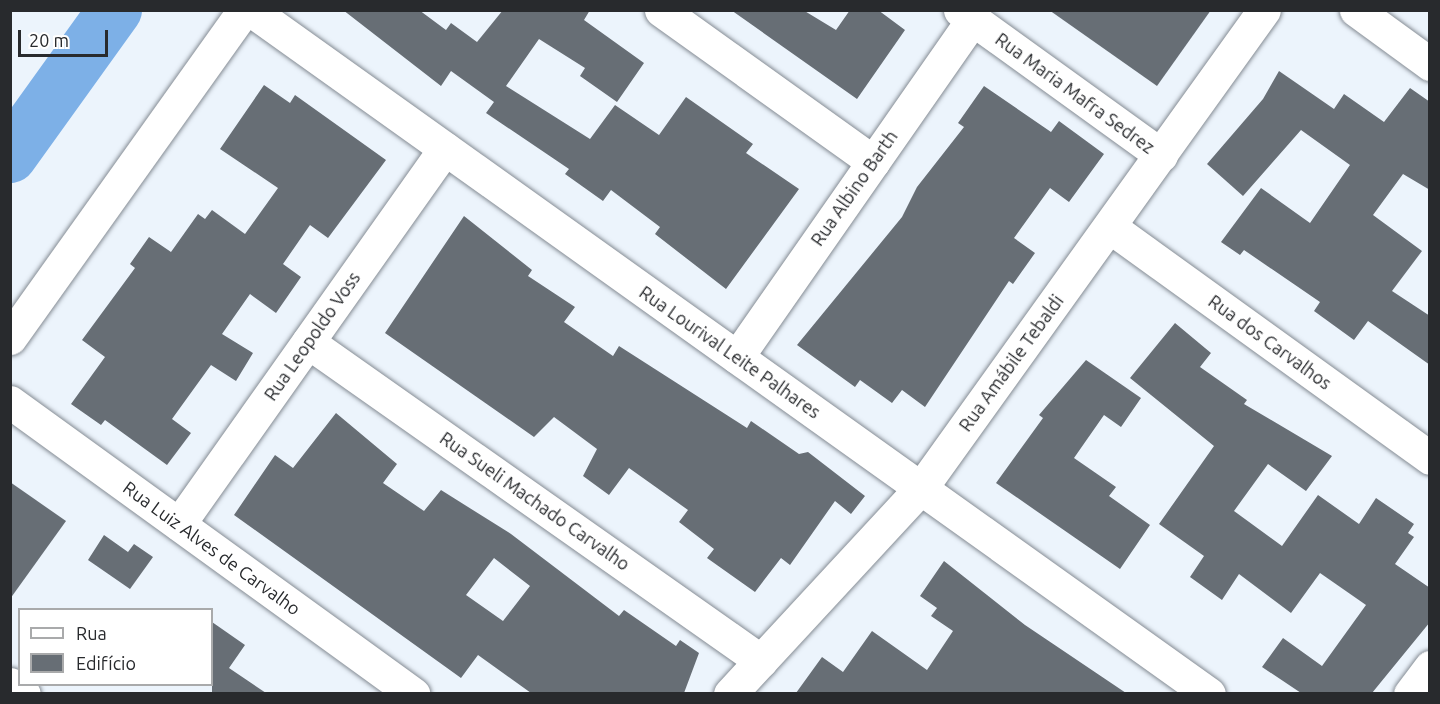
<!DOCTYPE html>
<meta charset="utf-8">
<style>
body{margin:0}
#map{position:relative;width:1440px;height:704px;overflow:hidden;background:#ecf4fc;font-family:Ubuntu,sans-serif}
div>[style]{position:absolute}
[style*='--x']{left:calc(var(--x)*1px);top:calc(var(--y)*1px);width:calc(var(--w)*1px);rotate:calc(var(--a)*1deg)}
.river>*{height:54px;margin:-27px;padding:0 27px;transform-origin:27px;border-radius:27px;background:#7db0e7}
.building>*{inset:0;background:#676e75}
.roads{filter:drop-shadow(0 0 2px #858c94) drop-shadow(0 0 2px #858c94)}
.minor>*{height:33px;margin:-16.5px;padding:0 16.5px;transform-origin:16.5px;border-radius:16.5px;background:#fff}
.major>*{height:33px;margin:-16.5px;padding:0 16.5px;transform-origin:16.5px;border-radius:16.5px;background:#fff}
span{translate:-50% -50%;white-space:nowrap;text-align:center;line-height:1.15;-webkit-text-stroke:6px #fff;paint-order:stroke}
.street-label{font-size:18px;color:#282a2d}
.frame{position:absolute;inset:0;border:12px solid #282a2d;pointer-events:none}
.legend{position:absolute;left:18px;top:608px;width:195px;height:78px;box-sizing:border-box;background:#fff;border:2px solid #a9aaab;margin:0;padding:8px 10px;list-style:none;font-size:18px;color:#282a2d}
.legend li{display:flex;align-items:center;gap:12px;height:30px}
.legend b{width:30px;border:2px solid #a9aaab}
.scale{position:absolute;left:18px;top:30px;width:90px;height:27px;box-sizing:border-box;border:3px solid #282a2d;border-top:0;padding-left:8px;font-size:18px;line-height:21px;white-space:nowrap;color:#282a2d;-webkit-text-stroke:4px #fff;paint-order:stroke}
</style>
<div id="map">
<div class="river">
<i style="--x:10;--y:156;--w:180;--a:-54.3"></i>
</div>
<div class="building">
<i style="clip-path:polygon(343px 10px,419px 10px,446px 30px,451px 23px,477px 42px,503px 10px,590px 10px,584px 20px,644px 63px,617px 102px,580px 76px,585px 68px,539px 39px,506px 86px,590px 139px,615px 105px,659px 135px,686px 97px,753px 144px,746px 153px,799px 189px,726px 289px,655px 234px,660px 227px,611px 190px,603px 201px,565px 174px,569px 169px,486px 113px,494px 102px,451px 71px,441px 86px)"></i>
<i style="clip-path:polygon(731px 10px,803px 10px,836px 30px,850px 10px,878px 10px,905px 30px,857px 99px)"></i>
<i style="clip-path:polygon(1049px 10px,1211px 10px,1157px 86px)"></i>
<i style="clip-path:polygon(1279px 71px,1334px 109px,1344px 94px,1384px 122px,1410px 88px,1430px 102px,1430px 190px,1403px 174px,1373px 215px,1422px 251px,1392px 291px,1430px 316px,1430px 365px,1368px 321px,1354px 340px,1314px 311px,1320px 302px,1244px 250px,1240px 255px,1221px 242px,1261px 188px,1310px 223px,1350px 165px,1301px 130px,1243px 196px,1207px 164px,1263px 99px)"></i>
<i style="clip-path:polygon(264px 85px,290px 103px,295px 95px,386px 160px,328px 238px,310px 225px,283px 264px,301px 277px,276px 313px,250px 294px,222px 334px,253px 353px,236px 381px,211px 365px,172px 419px,191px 433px,167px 465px,105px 420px,101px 425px,71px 404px,105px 357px,82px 340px,135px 268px,130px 264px,149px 237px,171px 252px,198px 214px,205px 219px,212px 210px,245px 234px,278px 188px,220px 149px)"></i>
<i style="clip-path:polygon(984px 86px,1051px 132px,1059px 121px,1104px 154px,1069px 202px,1050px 188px,1014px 238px,1035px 253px,1013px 284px,1009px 281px,925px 407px,902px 390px,892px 403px,860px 380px,855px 387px,797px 345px,902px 217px,917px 187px,964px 127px,958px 123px)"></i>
<i style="clip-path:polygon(464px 216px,532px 270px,528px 276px,575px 307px,564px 322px,613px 356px,619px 346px,747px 428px,751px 421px,799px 454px,808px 452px,865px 496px,851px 514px,835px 501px,790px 565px,781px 558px,755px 592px,707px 558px,714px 549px,679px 522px,688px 510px,629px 468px,609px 495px,583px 476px,597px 449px,554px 417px,534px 437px,385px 333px)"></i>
<i style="clip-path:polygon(1175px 323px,1211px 353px,1200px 367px,1247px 400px,1244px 404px,1332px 456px,1306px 491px,1268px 464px,1234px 511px,1282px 546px,1318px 495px,1359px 524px,1376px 498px,1414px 524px,1408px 533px,1414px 537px,1395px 564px,1430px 588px,1430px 622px,1372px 693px,1301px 693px,1262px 667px,1283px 638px,1322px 666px,1366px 605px,1320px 573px,1291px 613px,1239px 574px,1222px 600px,1190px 577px,1204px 556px,1159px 524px,1214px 446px,1130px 378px)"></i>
<i style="clip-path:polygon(1086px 360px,1141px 398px,1121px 427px,1104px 415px,1074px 458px,1116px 487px,1109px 496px,1150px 525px,1120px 569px,996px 483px,1043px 418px,1039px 415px)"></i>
<i style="clip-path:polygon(evenodd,336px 413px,397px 464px,383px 483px,424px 511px,441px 490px,511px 534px,619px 616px,624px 610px,676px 646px,680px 640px,699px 653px,684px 693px,531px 693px,478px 655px,461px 678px,234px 515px,275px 455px,293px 468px,336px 413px,494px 558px,530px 586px,503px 621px,466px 595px,494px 558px)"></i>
<i style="clip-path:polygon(10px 482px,66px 521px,10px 599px)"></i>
<i style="clip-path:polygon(104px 535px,128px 552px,134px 544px,153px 557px,130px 589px,88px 560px)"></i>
<i style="clip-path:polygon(944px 561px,1025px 625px,1126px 693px,796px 693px,822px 657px,843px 672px,872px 631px,927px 670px,953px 631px,931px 616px,937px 608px,920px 596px)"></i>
<i style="clip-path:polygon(212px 622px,245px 645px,229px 668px,266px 693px,212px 693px)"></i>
</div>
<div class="roads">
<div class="minor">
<i style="--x:251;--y:10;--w:1177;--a:35.53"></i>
<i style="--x:661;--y:10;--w:261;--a:35.6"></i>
<i style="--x:960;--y:10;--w:248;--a:35.8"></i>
<i style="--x:1356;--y:10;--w:92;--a:36.1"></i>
<i style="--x:1110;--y:227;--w:395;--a:35.8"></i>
<i style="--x:10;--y:338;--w:403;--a:-54.5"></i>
<i style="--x:308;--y:342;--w:554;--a:35.15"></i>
<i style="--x:737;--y:357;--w:412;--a:-55.1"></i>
<i style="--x:10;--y:402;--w:498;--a:35.9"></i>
<i style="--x:179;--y:524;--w:460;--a:-54.7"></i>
<i style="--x:730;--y:694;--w:281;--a:-47.2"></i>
<i style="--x:921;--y:488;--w:588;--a:-54.34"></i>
<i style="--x:1410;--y:694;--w:34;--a:-53"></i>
</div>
<div class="major">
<i style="--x:10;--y:684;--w:17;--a:36"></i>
</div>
</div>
<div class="street-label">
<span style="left:1075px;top:93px;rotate:36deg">Rua Maria Mafra Sedrez</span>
<span style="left:854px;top:188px;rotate:-55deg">Rua Albino Barth</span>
<span style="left:312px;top:336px;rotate:-55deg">Rua Leopoldo Voss</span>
<span style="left:1270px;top:342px;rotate:36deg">Rua dos Carvalhos</span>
<span style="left:730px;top:352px;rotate:35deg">Rua Lourival Leite Palhares</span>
<span style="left:1011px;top:363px;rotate:-54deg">Rua Amábile Tebaldi</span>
<span style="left:535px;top:501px;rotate:35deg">Rua Sueli Machado Carvalho</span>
<span style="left:212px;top:548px;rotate:36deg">Rua Luiz Alves de Carvalho</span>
</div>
<div class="frame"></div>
<ul class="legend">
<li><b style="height:8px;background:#fff"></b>Rua</li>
<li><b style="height:16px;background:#676e75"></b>Edifício</li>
</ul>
<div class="scale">20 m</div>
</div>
